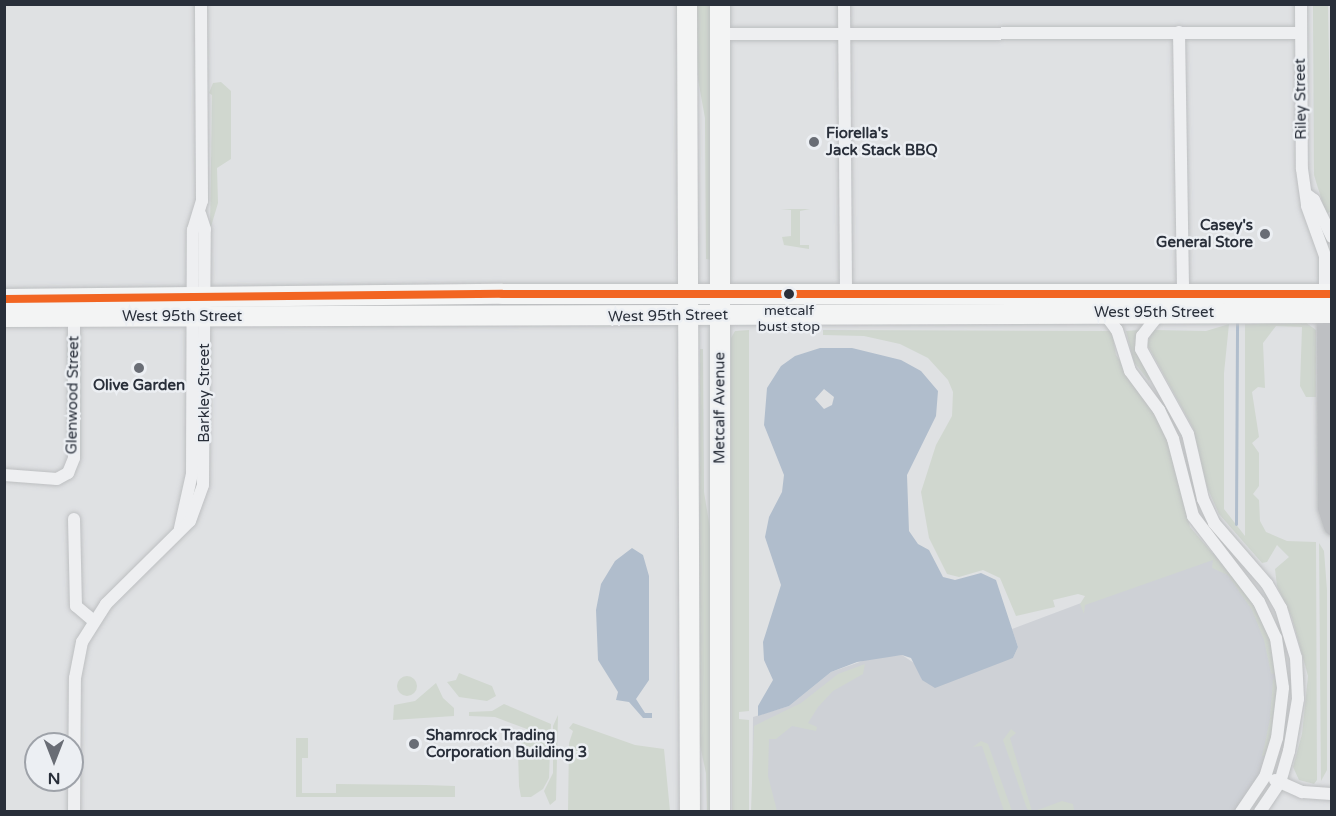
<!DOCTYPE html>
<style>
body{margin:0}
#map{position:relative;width:1336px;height:816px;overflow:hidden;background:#dfe1e3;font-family:"Varela Round",sans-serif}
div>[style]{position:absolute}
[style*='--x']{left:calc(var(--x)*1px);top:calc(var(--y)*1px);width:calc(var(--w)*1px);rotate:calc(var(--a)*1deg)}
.built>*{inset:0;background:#ced1d6}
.green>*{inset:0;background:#d0d7cf}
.round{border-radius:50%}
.water>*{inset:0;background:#b0bdcc}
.stream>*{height:3px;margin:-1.5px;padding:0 1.5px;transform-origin:1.5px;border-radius:1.5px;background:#b0bdcc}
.roads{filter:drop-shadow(0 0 2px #bdbfc1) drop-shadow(0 0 2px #bdbfc1)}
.street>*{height:12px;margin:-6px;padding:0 6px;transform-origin:6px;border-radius:6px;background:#eeeff1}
.secondary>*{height:16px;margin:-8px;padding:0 8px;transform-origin:8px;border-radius:8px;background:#bec0c3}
.primary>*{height:20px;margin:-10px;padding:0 10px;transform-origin:10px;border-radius:10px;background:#f3f4f4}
.bus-1>*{height:8px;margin:-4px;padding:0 4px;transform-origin:4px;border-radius:4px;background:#f26522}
.dots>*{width:16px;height:16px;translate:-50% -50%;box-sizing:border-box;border:3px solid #eceff3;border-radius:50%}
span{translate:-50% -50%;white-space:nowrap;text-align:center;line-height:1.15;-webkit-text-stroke:5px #eceff3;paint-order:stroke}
.bus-label{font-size:14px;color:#292f3a}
.street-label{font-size:15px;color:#292f3a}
.poi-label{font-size:15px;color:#292f3a;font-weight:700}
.left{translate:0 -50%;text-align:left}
.right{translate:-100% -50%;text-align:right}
.frame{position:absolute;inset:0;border:6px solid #292f3a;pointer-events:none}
.north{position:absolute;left:24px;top:732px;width:60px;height:60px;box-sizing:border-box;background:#eceff3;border:2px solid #9ea2a9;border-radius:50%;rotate:180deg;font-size:16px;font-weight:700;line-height:24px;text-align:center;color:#292f3a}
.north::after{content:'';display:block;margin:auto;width:21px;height:27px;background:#696d75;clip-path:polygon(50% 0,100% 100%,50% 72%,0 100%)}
</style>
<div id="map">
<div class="built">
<i style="clip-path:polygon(1214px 553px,1243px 584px,1277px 669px,1271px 745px,1259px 777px,1235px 811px,752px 812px,753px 717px,789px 706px,831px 672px,874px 657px,902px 655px,917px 665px,922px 680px,1013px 658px,1018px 647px,1012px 629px)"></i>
</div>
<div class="green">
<i style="clip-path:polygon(694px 5px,711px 5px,711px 260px,706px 259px,705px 118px,695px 63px)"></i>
<i style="clip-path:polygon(1313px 5px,1328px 5px,1332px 211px,1326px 214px,1314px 175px)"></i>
<i style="clip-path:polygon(221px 82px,231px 91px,231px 159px,217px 168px,218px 203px,210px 230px,212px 95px,209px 93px,213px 83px)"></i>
<i style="clip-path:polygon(781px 209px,810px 209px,800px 211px,800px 245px,809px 245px,809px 249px,784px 245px,782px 237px,791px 236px,791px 210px)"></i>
<i style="clip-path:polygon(1305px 322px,1316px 330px,1316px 397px,1306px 397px,1300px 386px,1302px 327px,1276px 326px,1263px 343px,1265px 388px,1258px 387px,1252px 392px,1259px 437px,1252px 443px,1259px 453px,1259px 486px,1253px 494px,1259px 500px,1260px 521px,1266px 532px,1287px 541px,1316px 542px,1317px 780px,1314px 784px,1299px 780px,1293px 767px,1302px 734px,1308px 676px,1292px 618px,1277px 586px,1275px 569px,1289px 557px,1277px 545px,1267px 562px,1262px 563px,1219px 514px,1207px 487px,1193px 428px,1147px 344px,1153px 330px,1206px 331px,1229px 324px,1224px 373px,1224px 509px,1245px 536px,1245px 324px)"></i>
<i style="clip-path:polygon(749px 330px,749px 711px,739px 712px,739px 719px,749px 720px,749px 811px,732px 812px,731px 338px,735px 331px)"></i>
<i style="clip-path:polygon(823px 330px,1112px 331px,1116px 355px,1156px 413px,1168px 440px,1190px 527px,1252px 599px,1270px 639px,1276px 675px,1271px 673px,1264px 640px,1252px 610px,1228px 575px,1212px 568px,1213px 560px,1085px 605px,1084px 614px,1080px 604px,1085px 596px,1078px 594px,1053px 600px,1055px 607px,1016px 616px,1000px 578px,983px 570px,959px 577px,947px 574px,929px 538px,921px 492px,936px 445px,952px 416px,953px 392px,948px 380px,928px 358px,900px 344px,864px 336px,823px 335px)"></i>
<i style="clip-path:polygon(1139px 330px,1150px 378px,1149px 381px,1134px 362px,1126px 331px)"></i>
<i style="clip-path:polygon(700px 349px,703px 349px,704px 492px,712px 540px,714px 812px,707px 811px,706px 773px,699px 741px)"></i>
<i style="clip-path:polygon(1319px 543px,1324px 551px,1327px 590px,1327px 770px,1321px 781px)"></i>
<i style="clip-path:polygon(865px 664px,863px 674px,833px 691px,818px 707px,808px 723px,817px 727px,816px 731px,792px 726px,776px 739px,769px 739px,768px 776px,777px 811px,751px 811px,754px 726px,801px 703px,838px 674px)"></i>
<i style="clip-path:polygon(459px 673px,492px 686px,496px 696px,487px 701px,459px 697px,447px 682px,456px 680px)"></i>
<i class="round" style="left:397px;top:676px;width:20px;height:20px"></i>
<i style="clip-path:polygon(1273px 679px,1278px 681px,1277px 712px,1268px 753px,1262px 757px,1270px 719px)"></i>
<i style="clip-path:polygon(436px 683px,443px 698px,454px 708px,454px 716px,393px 720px,394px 705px,415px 701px)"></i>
<i style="clip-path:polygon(504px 704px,551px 724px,549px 778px,543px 789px,531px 797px,521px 797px,519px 786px,518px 751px,527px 729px,495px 717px,469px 716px,469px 712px,492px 711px)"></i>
<i style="clip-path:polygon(558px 715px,556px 800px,550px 805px,544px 791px,553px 773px,553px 726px)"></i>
<i style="clip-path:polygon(573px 723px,635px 745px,664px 749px,670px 811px,568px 811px,569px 743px,573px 731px,569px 728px)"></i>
<i style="clip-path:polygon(1011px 729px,1016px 733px,1010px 738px,1032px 811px,1027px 809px,1003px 740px)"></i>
<i style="clip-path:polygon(296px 738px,308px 738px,308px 758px,302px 758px,302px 793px,336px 793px,336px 784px,426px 785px,455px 786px,455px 797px,296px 797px)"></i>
<i style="clip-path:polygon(981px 741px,988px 744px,1012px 811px,1004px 811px,982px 746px,973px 747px)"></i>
<i style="clip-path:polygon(1062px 801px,1073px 804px,1074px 810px,1035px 811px)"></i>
</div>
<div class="water">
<i style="clip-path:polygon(evenodd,852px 348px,901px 360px,921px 371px,938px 391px,936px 416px,907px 475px,909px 531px,918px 544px,929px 550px,943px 577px,955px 580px,981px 573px,996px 580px,1018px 647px,1013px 658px,935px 688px,922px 680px,911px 658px,902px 655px,857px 662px,831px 672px,789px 706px,758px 716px,758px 706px,773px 680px,764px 660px,763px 642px,781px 585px,765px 537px,769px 517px,782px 492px,784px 475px,764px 425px,767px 388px,781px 366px,795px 356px,820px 348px,852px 348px,824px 389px,834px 397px,832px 405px,824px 409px,815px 399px,824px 389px)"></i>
<i style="clip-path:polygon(632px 548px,643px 555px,649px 576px,649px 680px,636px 699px,645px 713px,652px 713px,652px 718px,643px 718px,629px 702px,616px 700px,618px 692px,598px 660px,596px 610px,601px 584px,615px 561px)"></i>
</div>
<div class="stream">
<i style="--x:1236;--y:524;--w:201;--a:-89.7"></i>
</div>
<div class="roads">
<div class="street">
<i style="--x:844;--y:4;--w:291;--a:89.6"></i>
<i style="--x:1301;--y:4;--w:165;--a:89.7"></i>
<i style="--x:1302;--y:169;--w:37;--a:82"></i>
<i style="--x:1307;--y:206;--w:53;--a:70.2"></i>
<i style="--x:1325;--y:256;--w:38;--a:90"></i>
<i style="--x:1179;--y:32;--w:261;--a:89.1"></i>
<i style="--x:720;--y:34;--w:581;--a:-0.1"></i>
<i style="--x:1306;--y:194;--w:10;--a:37"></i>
<i style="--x:1314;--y:200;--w:41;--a:64.1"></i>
<i style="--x:1104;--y:313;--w:21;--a:53"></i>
<i style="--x:1117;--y:330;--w:43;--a:72.4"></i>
<i style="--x:1130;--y:371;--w:49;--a:53.4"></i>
<i style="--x:1159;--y:410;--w:32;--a:64"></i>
<i style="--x:1173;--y:439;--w:80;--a:75.4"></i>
<i style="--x:1193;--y:516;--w:108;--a:52.5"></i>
<i style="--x:1259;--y:602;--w:40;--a:65"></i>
<i style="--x:1276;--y:638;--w:50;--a:82"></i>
<i style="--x:1283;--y:688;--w:50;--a:96.8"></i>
<i style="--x:1277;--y:738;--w:39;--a:107"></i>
<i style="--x:1266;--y:775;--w:45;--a:124"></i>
<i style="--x:1160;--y:313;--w:29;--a:128"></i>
<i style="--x:1142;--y:336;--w:13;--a:94"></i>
<i style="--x:1141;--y:349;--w:97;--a:61.1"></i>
<i style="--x:1188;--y:434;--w:67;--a:77"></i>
<i style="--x:1203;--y:499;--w:26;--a:65"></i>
<i style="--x:1214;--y:523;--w:81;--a:49"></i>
<i style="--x:1267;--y:584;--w:28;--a:60"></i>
<i style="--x:1281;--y:608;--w:52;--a:73.3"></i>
<i style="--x:1296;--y:658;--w:41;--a:87.2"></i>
<i style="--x:1298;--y:699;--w:53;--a:99.8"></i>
<i style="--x:1289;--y:751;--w:32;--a:106"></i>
<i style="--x:1280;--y:782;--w:36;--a:124"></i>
<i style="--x:4;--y:475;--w:53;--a:4.3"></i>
<i style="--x:57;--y:479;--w:13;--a:-29"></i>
<i style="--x:68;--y:473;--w:16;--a:-68"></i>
<i style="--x:74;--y:458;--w:142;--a:-90"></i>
<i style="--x:74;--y:519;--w:87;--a:88.7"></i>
<i style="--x:76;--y:606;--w:23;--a:40"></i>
<i style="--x:180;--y:528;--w:55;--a:-77.5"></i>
<i style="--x:192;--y:474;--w:244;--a:-89.8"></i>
<i style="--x:193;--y:230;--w:30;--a:-73"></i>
<i style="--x:202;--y:201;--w:197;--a:-90.3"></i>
<i style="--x:1275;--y:780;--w:30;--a:24"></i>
<i style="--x:1302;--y:792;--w:30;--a:4"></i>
<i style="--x:74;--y:812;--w:134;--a:-89.6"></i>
<i style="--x:75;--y:678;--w:37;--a:-79"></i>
<i style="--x:82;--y:642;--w:45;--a:-57.7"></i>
<i style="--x:106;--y:604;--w:118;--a:-44.7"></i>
<i style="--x:190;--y:521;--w:38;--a:-70"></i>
<i style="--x:203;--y:485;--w:256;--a:-89.6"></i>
<i style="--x:205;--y:229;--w:16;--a:-108"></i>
</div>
<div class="secondary">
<i style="--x:1325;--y:301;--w:207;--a:89.7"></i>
<i style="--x:1326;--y:508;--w:20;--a:72"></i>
</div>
<div class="primary">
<i style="--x:687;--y:4;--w:808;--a:89.79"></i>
<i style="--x:720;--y:4;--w:808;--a:90"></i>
<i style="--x:4;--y:299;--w:498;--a:-0.6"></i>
<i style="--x:502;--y:294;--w:830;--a:0"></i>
<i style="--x:4;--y:317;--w:1328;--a:-0.17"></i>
</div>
</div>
<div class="bus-1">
<i style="--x:4;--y:299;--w:498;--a:-0.6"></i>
<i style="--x:502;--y:294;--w:830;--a:0"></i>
</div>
<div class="dots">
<i style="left:814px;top:142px;background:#696d75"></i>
<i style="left:1265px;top:234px;background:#696d75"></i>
<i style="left:789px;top:294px;background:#292f3a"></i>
<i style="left:139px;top:368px;background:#696d75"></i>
<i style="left:414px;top:744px;background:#696d75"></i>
</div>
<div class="bus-label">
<span style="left:789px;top:319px">metcalf<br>bust stop</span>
</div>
<div class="street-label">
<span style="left:1301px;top:99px;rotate:-91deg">Riley Street</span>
<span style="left:1154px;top:313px">West 95th Street</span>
<span style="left:668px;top:316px;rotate:-1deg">West 95th Street</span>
<span style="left:182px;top:317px">West 95th Street</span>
<span style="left:205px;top:393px;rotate:-90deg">Barkley Street</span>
<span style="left:73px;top:395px;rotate:-89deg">Glenwood Street</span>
<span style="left:720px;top:408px;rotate:-90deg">Metcalf Avenue</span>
</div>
<div class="poi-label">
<span class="left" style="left:826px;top:142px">Fiorella's<br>Jack Stack BBQ</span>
<span class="right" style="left:1253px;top:234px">Casey's<br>General Store</span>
<span style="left:139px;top:386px">Olive Garden</span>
<span class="left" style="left:426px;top:744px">Shamrock Trading<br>Corporation Building 3</span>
</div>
<div class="frame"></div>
<div class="north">N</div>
</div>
